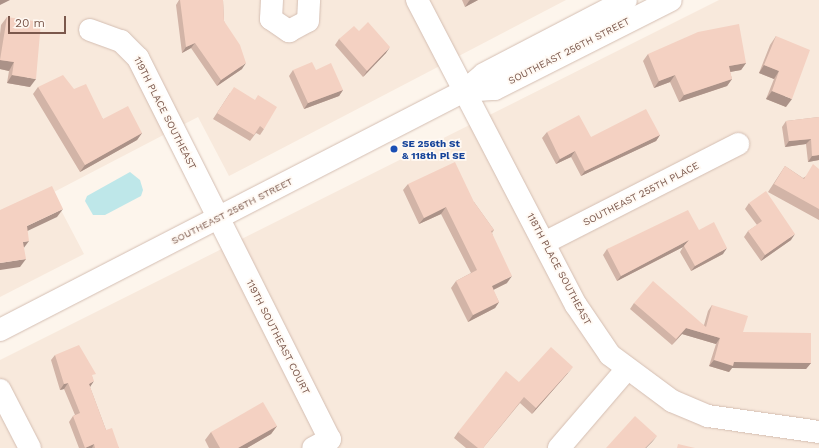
<!DOCTYPE html>
<style>
body{margin:0}
#map{position:relative;width:819px;height:448px;overflow:hidden;background:#fdf5ec;font-family:"Work Sans",sans-serif}
div>[style]{position:absolute}
[style*='--x']{left:calc(var(--x)*1px);top:calc(var(--y)*1px);width:calc(var(--w)*1px);rotate:calc(var(--a)*1deg)}
.residential>*{inset:0;background:#f8e9dc}
.water>*{inset:0;background:#bee7e9}
.roads{filter:drop-shadow(0 0 1px #d4beb2) drop-shadow(0 0 1px #d4beb2)}
.minor>*{height:22px;margin:-11px;padding:0 11px;transform-origin:11px;border-radius:11px;background:#fff}
.secondary>*{height:22px;margin:-11px;padding:0 11px;transform-origin:11px;border-radius:11px;background:#fff}
.wall>*{inset:0;background:#d2b4a7}
.shaded-wall>*{inset:0;background:#ab9288}
.building>*{inset:0;background:#f4d1c2}
.dots>*{width:11px;height:11px;translate:-50% -50%;box-sizing:border-box;border:2px solid #fff9f3;border-radius:50%}
span{translate:-50% -50%;white-space:nowrap;text-align:center;line-height:1.15;-webkit-text-stroke:3.5px #fff9f3;paint-order:stroke}
.street-label{font-size:10px;color:#7b584c}
.transit-label{font-size:10px;color:#164399;font-weight:700}
.left{translate:0 -50%;text-align:left}
.scale{position:absolute;left:8px;top:16px;width:58px;height:18px;box-sizing:border-box;border:2px solid #7b584c;border-top:0;padding-left:5px;font-size:12px;line-height:14px;white-space:nowrap;color:#7b584c;-webkit-text-stroke:3px #fff9f3;paint-order:stroke}
</style>
<div id="map">
<div class="residential">
<i style="clip-path:polygon(0 0,566px 0,229px 176px,198px 117px,52px 193px,84px 254px,0 297px)"></i>
<i style="clip-path:polygon(719px 0,819px 0,819px 448px,0 448px,0 360px)"></i>
</div>
<div class="water">
<i style="clip-path:polygon(130px 172px,140px 180px,143px 190px,141px 196px,105px 215px,93px 215px,85px 201px,87px 196px)"></i>
</div>
<div class="roads">
<div class="minor">
<i style="--x:272;--y:0;--w:19;--a:93"></i>
<i style="--x:271;--y:19;--w:22;--a:34"></i>
<i style="--x:289;--y:31;--w:21;--a:-28"></i>
<i style="--x:308;--y:21;--w:21;--a:-87"></i>
<i style="--x:417;--y:0;--w:344;--a:62.5"></i>
<i style="--x:576;--y:305;--w:60;--a:55.8"></i>
<i style="--x:610;--y:355;--w:77;--a:36.6"></i>
<i style="--x:672;--y:401;--w:39;--a:23"></i>
<i style="--x:708;--y:416;--w:112;--a:8.2"></i>
<i style="--x:90;--y:30;--w:33;--a:20"></i>
<i style="--x:121;--y:41;--w:24;--a:45"></i>
<i style="--x:138;--y:58;--w:427;--a:63.3"></i>
<i style="--x:330;--y:439;--w:19;--a:152"></i>
<i style="--x:544;--y:243;--w:218;--a:-27"></i>
<i style="--x:0;--y:390;--w:65;--a:62.7"></i>
<i style="--x:559;--y:448;--w:104;--a:-49.3"></i>
</div>
<div class="secondary">
<i style="--x:464;--y:91;--w:31;--a:-4"></i>
<i style="--x:495;--y:89;--w:197;--a:-26.8"></i>
<i style="--x:0;--y:330;--w:522;--a:-27.25"></i>
<i style="--x:464;--y:91;--w:26;--a:-40"></i>
<i style="--x:484;--y:74;--w:160;--a:-27.5"></i>
</div>
</div>
<div class="wall">
<i style="clip-path:polygon(179px 0,223px 0,224px 21px,242px 69px,217px 86px,191px 48px,182px 53px,176px 5px)"></i>
<i style="clip-path:polygon(462px 0,478px 0,465px 7px)"></i>
<i style="clip-path:polygon(7px 17px,30px 87px,7px 83px,9px 71px,0 69px,0 34px,1px 25px)"></i>
<i style="clip-path:polygon(359px 31px,386px 53px,363px 77px,335px 45px,339px 39px)"></i>
<i style="clip-path:polygon(776px 36px,786px 107px,766px 99px,774px 79px,759px 73px,770px 45px)"></i>
<i style="clip-path:polygon(648px 54px,746px 63px,741px 70px,730px 72px,732px 79px,727px 86px,679px 102px,670px 82px,654px 88px,643px 61px)"></i>
<i style="clip-path:polygon(293px 70px,343px 90px,339px 96px,304px 109px,289px 76px)"></i>
<i style="clip-path:polygon(38px 87px,74px 89px,103px 119px,142px 133px,137px 140px,80px 172px,33px 94px)"></i>
<i style="clip-path:polygon(230px 93px,264px 129px,260px 135px,256px 133px,250px 141px,213px 119px)"></i>
<i style="clip-path:polygon(819px 117px,819px 160px,808px 162px,806px 144px,785px 147px,782px 127px,786px 121px)"></i>
<i style="clip-path:polygon(547px 132px,591px 137px,660px 135px,656px 141px,581px 176px,571px 157px,556px 164px,542px 138px)"></i>
<i style="clip-path:polygon(785px 166px,803px 178px,819px 169px,819px 220px,768px 192px)"></i>
<i style="clip-path:polygon(408px 184px,474px 202px,494px 230px,492px 233px,507px 283px,493px 290px,499px 302px,495px 308px,468px 322px,451px 288px,456px 281px,471px 273px,441px 214px,419px 224px,403px 190px)"></i>
<i style="clip-path:polygon(749px 203px,791px 240px,761px 261px,744px 237px,748px 231px,757px 225px,745px 209px)"></i>
<i style="clip-path:polygon(699px 230px,723px 254px,691px 271px,680px 252px,683px 247px,617px 281px,603px 255px,607px 249px)"></i>
<i style="clip-path:polygon(634px 303px,704px 325px,708px 311px,712px 305px,743px 332px,811px 363px,806px 369px,732px 368px,729px 372px,709px 366px,716px 344px,682px 334px,672px 345px,630px 309px)"></i>
<i style="clip-path:polygon(55px 355px,93px 378px,90px 387px,106px 430px,119px 448px,79px 448px,69px 422px,73px 416px,75px 415px,64px 389px,60px 390px,51px 360px)"></i>
<i style="clip-path:polygon(568px 373px,532px 414px,520px 403px,483px 448px,466px 448px,454px 438px,458px 432px,519px 382px)"></i>
<i style="clip-path:polygon(277px 426px,271px 434px,247px 448px,209px 448px,205px 440px,211px 432px)"></i>
</div>
<div class="shaded-wall">
<i style="clip-path:polygon(0 0,10px 0,0 5px)"></i>
<i style="clip-path:polygon(470px 0,478px 0,465px 7px,469px 1px)"></i>
<i style="clip-path:polygon(195px 43px,191px 48px,182px 53px,186px 47px)"></i>
<i style="clip-path:polygon(390px 47px,386px 53px,363px 77px,367px 71px)"></i>
<i style="clip-path:polygon(0 60px,14px 62px,9px 71px,0 69px)"></i>
<i style="clip-path:polygon(246px 63px,242px 69px,217px 86px,221px 80px)"></i>
<i style="clip-path:polygon(746px 63px,741px 70px,724px 73px,729px 66px)"></i>
<i style="clip-path:polygon(764px 65px,779px 71px,774px 79px,759px 73px)"></i>
<i style="clip-path:polygon(12px 75px,36px 79px,30px 87px,7px 83px)"></i>
<i style="clip-path:polygon(675px 75px,670px 82px,654px 88px,659px 81px)"></i>
<i style="clip-path:polygon(732px 79px,727px 86px,679px 102px,684px 95px)"></i>
<i style="clip-path:polygon(343px 90px,339px 96px,304px 109px,308px 103px)"></i>
<i style="clip-path:polygon(772px 91px,792px 99px,786px 107px,766px 99px)"></i>
<i style="clip-path:polygon(142px 133px,137px 140px,80px 172px,85px 165px)"></i>
<i style="clip-path:polygon(660px 135px,656px 141px,581px 176px,585px 171px)"></i>
<i style="clip-path:polygon(811px 139px,806px 144px,785px 147px,789px 141px)"></i>
<i style="clip-path:polygon(575px 151px,571px 157px,556px 164px,560px 159px)"></i>
<i style="clip-path:polygon(819px 155px,819px 160px,808px 162px,812px 156px)"></i>
<i style="clip-path:polygon(446px 207px,441px 214px,419px 224px,424px 218px)"></i>
<i style="clip-path:polygon(63px 209px,57px 217px,21px 234px,27px 226px)"></i>
<i style="clip-path:polygon(795px 234px,791px 240px,761px 261px,765px 255px)"></i>
<i style="clip-path:polygon(689px 240px,683px 247px,617px 281px,621px 276px)"></i>
<i style="clip-path:polygon(29px 241px,23px 249px,23px 242px)"></i>
<i style="clip-path:polygon(727px 248px,723px 254px,691px 271px,695px 266px)"></i>
<i style="clip-path:polygon(26px 259px,20px 267px,0 270px,0 263px)"></i>
<i style="clip-path:polygon(512px 276px,507px 283px,487px 293px,492px 286px)"></i>
<i style="clip-path:polygon(499px 302px,495px 308px,468px 322px,473px 315px)"></i>
<i style="clip-path:polygon(686px 328px,720px 338px,716px 344px,682px 334px,672px 345px)"></i>
<i style="clip-path:polygon(714px 360px,734px 362px,811px 363px,806px 369px,732px 368px,729px 372px,709px 366px)"></i>
<i style="clip-path:polygon(573px 367px,568px 373px,532px 414px,536px 408px)"></i>
<i style="clip-path:polygon(94px 381px,90px 387px,89px 384px)"></i>
<i style="clip-path:polygon(68px 383px,64px 389px,60px 390px,64px 384px)"></i>
<i style="clip-path:polygon(277px 426px,271px 434px,247px 448px,238px 448px)"></i>
<i style="clip-path:polygon(657px 436px,652px 442px,646px 448px,645px 448px)"></i>
<i style="clip-path:polygon(94px 444px,92px 448px,85px 448px)"></i>
</div>
<div class="building">
<i style="clip-path:polygon(180px 0,223px 0,224px 21px,240px 45px,246px 63px,221px 80px,195px 43px,186px 47px)"></i>
<i style="clip-path:polygon(7px 17px,41px 22px,36px 79px,12px 75px,14px 62px,0 60px)"></i>
<i style="clip-path:polygon(368px 22px,390px 47px,367px 71px,339px 39px,354px 26px,359px 31px)"></i>
<i style="clip-path:polygon(739px 24px,746px 63px,729px 66px,732px 79px,684px 95px,675px 75px,659px 81px,648px 54px,698px 32px)"></i>
<i style="clip-path:polygon(776px 36px,810px 50px,792px 99px,772px 91px,779px 71px,764px 65px)"></i>
<i style="clip-path:polygon(312px 62px,316px 70px,331px 63px,343px 90px,308px 103px,293px 70px)"></i>
<i style="clip-path:polygon(63px 75px,74px 89px,86px 84px,103px 119px,128px 106px,142px 133px,85px 165px,38px 87px)"></i>
<i style="clip-path:polygon(234px 87px,255px 100px,258px 95px,277px 107px,264px 129px,260px 126px,254px 135px,217px 113px)"></i>
<i style="clip-path:polygon(646px 109px,660px 135px,585px 171px,575px 151px,560px 159px,547px 132px,579px 115px,591px 137px)"></i>
<i style="clip-path:polygon(819px 117px,819px 155px,812px 156px,811px 139px,789px 141px,786px 121px)"></i>
<i style="clip-path:polygon(455px 162px,474px 202px,494px 230px,491px 231px,512px 276px,492px 286px,499px 302px,473px 315px,456px 281px,477px 270px,446px 207px,424px 218px,408px 184px)"></i>
<i style="clip-path:polygon(813px 164px,819px 169px,819px 209px,774px 184px,785px 166px,804px 179px)"></i>
<i style="clip-path:polygon(52px 186px,63px 209px,27px 226px,29px 241px,23px 242px,26px 259px,0 263px,0 210px)"></i>
<i style="clip-path:polygon(766px 191px,795px 234px,765px 255px,748px 231px,762px 221px,749px 203px)"></i>
<i style="clip-path:polygon(688px 210px,699px 230px,714px 222px,727px 248px,695px 266px,684px 246px,689px 240px,621px 276px,607px 249px)"></i>
<i style="clip-path:polygon(653px 281px,706px 327px,712px 305px,748px 316px,743px 332px,811px 333px,811px 363px,734px 362px,733px 366px,714px 360px,720px 338px,686px 328px,676px 339px,634px 303px)"></i>
<i style="clip-path:polygon(79px 345px,96px 374px,92px 375px,94px 381px,89px 384px,106px 430px,112px 428px,119px 448px,95px 448px,94px 444px,85px 448px,73px 416px,80px 413px,68px 383px,64px 384px,55px 355px)"></i>
<i style="clip-path:polygon(551px 347px,573px 367px,536px 408px,524px 397px,483px 448px,478px 448px,458px 432px,506px 371px,519px 382px)"></i>
<i style="clip-path:polygon(263px 402px,277px 426px,238px 448px,220px 448px,211px 432px)"></i>
<i style="clip-path:polygon(635px 416px,657px 436px,645px 448px,606px 448px)"></i>
<i style="clip-path:polygon(678px 444px,695px 448px,677px 448px)"></i>
</div>
<div class="dots">
<i style="left:394px;top:149px;background:#1a4fb4"></i>
</div>
<div class="street-label">
<span style="left:569px;top:51px;rotate:-27deg">SOUTHEAST 256TH STREET</span>
<span style="left:165px;top:113px;rotate:63deg">119TH PLACE SOUTHEAST</span>
<span style="left:641px;top:194px;rotate:-27deg">SOUTHEAST 255TH PLACE</span>
<span style="left:232px;top:211px;rotate:-27deg">SOUTHEAST 256TH STREET</span>
<span style="left:559px;top:269px;rotate:62deg">118TH PLACE SOUTHEAST</span>
<span style="left:278px;top:337px;rotate:63deg">119TH SOUTHEAST COURT</span>
</div>
<div class="transit-label">
<span class="left" style="left:402px;top:149px">SE 256th St<br>&amp; 118th Pl SE</span>
</div>
<div class="scale">20 m</div>
</div>
